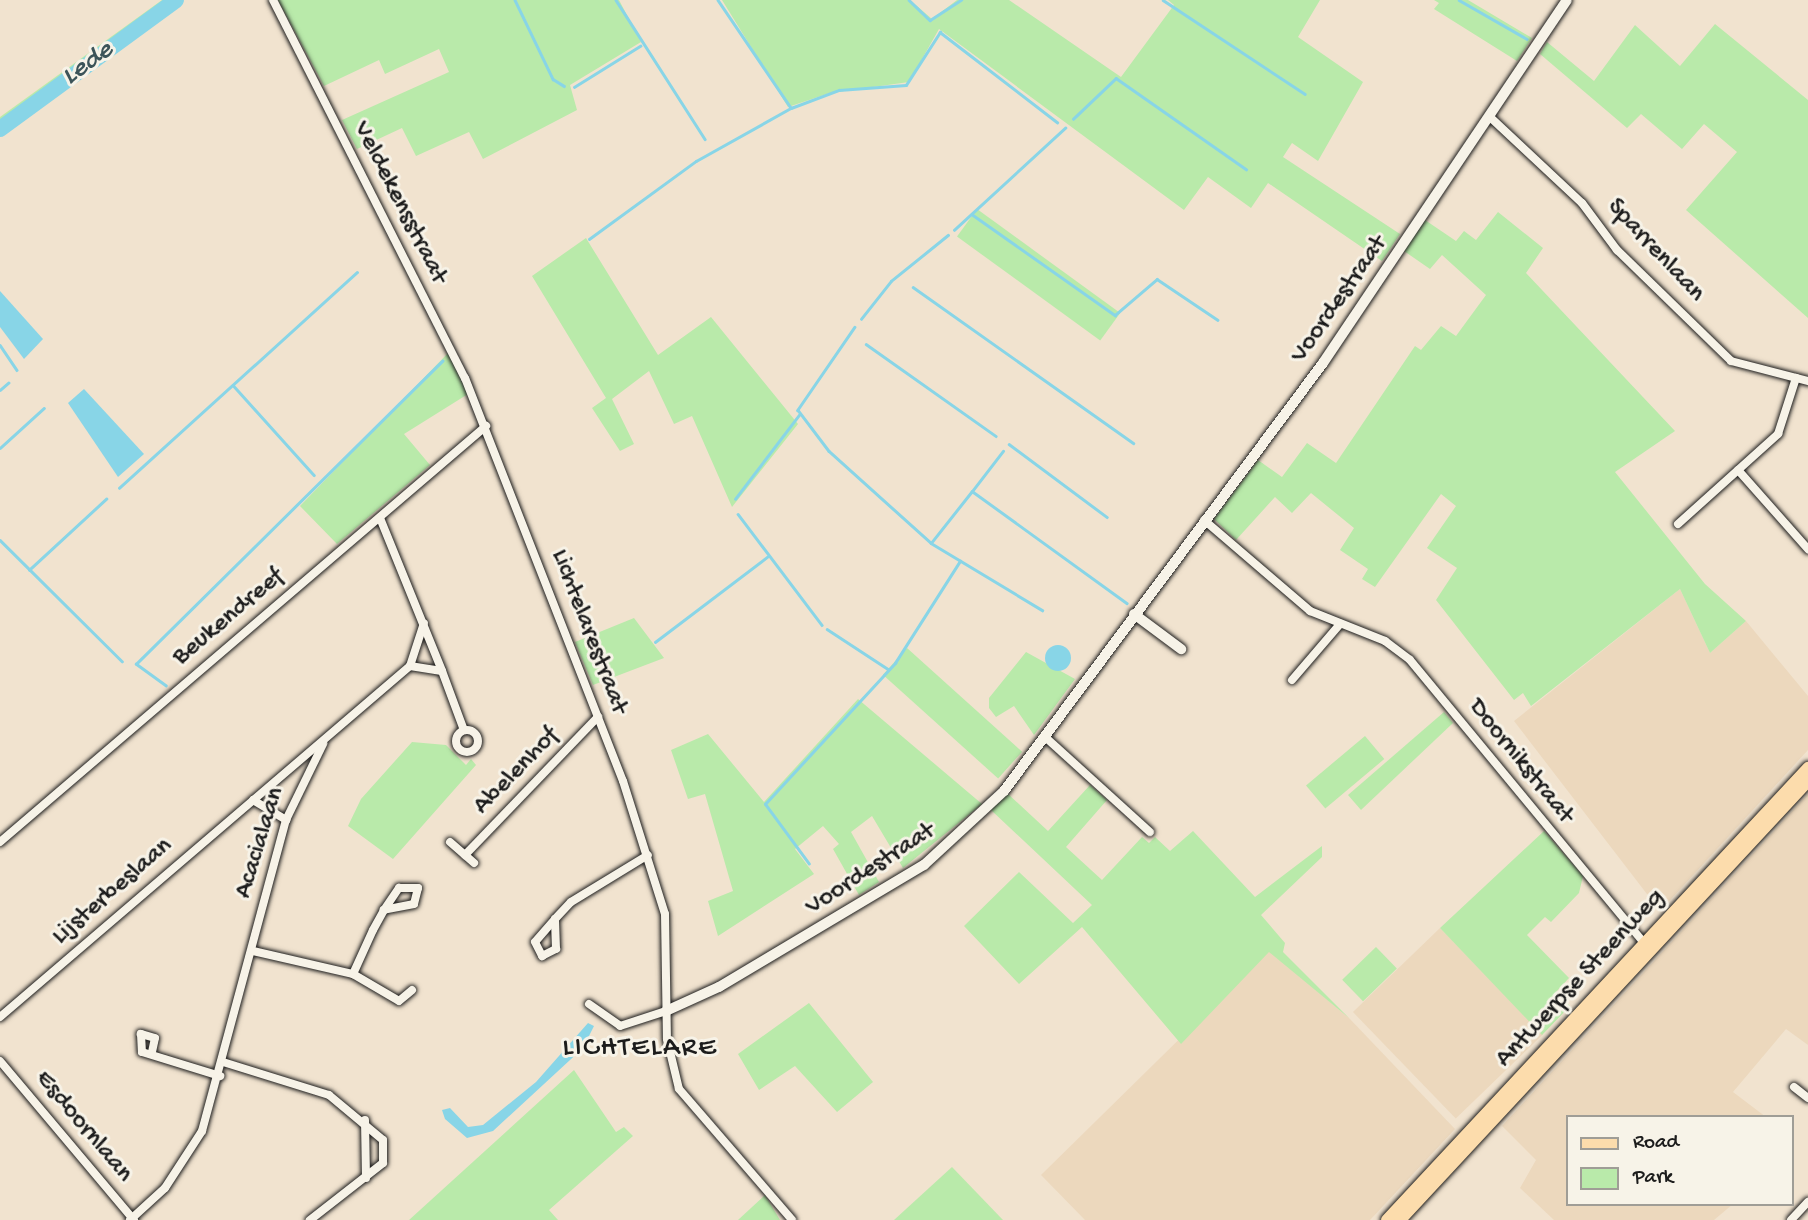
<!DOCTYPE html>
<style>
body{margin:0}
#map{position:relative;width:1808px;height:1220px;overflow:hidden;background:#f1e3cf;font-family:"Gochi Hand",sans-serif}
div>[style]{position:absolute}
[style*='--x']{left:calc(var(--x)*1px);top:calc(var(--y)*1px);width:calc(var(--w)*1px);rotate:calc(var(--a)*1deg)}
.built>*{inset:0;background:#ecd8bd;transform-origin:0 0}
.green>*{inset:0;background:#b9eaaa;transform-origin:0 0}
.water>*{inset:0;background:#88d5e7}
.round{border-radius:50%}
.stream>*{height:2.5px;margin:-1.25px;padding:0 1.25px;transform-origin:1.25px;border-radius:1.25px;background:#88d5e7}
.river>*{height:16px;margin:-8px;padding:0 8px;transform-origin:8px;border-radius:8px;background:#88d5e7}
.roads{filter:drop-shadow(0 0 2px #1c1c1c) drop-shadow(0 0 2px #1c1c1c)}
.minor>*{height:8px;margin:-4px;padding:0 4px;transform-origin:4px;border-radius:4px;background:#f7f3e8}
.minor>.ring{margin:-4px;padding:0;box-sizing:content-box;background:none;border:8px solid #f7f3e8;border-radius:50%}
.tertiary>*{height:10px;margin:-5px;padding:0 5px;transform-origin:5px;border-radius:5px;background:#f7f3e8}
.primary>*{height:12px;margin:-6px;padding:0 6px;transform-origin:6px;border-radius:6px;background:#fcdcac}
span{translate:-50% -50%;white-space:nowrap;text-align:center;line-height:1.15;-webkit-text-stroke:6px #f7f3e8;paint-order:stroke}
.street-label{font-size:26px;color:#1c1c1c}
.water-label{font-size:28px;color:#3c5459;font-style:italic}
.neighbourhood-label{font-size:28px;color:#1c1c1c;letter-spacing:2px}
.legend{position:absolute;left:1566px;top:1115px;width:228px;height:91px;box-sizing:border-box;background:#f7f3e8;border:2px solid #9f9d96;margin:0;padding:9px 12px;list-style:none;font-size:21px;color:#1c1c1c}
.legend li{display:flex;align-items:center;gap:14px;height:35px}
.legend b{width:35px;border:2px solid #9f9d96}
</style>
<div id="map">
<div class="built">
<i style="clip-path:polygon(1680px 589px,1710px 653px,1746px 621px,1808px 696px,1808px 750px,1660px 911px,1514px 721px)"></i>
<i style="clip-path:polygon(1808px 794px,1808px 1045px,1786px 1029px,1733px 1092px,1766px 1117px,1568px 1117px,1568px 1204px,1733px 1204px,1714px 1220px,1554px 1220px,1520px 1188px,1536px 1160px,1502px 1126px)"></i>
<i style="left:1440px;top:928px;width:148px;height:121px;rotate:46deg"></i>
<i style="clip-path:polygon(1269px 951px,1349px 1018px,1455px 1129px,1370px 1220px,1085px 1220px,1041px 1175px)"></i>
</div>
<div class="green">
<i style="clip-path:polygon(162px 0,181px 0,0 135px,0 117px)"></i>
<i style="clip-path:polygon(278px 0,619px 0,641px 42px,570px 85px,577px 110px,483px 159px,469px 132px,416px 156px,402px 128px,357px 149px,342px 120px,449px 72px,439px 49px,385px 74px,379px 60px,324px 86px)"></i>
<i style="clip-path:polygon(722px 0,910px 0,932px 19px,957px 0,1009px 0,1121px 77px,1174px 5px,1168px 0,1320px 0,1298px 37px,1363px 82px,1318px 161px,1292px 143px,1283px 157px,1400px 234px,1382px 261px,1268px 183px,1251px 208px,1208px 177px,1184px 210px,939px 29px,909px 82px,830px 93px,788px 107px)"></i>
<i style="clip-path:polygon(1434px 0,1468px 0,1532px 38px,1517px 61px,1434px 9px,1439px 3px)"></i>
<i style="clip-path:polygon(1715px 24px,1808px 100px,1808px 318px,1686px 210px,1737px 152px,1704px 124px,1682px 149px,1641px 114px,1627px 128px,1540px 54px,1547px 42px,1594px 81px,1635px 25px,1680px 66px)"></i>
<i style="left:977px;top:209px;width:177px;height:34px;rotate:36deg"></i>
<i style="clip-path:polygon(1498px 212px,1543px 248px,1526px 273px,1675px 431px,1615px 472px,1705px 584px,1746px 621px,1710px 653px,1680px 589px,1531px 706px,1523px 693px,1514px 700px,1436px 600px,1457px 568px,1427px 548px,1456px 506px,1441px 494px,1375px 587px,1362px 579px,1368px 569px,1340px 550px,1354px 528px,1311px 493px,1292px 513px,1275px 497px,1236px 540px,1214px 519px,1258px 460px,1282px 477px,1307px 443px,1336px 463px,1415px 346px,1421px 350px,1441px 326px,1456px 336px,1486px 295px,1442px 255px,1430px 269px,1404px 251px,1425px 220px,1456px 241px,1464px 231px,1476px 240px)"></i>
<i style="clip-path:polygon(586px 238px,658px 355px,711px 317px,798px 424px,732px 507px,692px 416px,674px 424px,649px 371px,612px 399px,634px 444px,620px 451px,592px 408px,606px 398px,532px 276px)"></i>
<i style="clip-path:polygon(448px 353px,468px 394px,404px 434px,430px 465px,337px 544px,300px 506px)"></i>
<i style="clip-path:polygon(634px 618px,664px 658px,593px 685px,575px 642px)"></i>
<i style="left:907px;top:648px;width:155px;height:36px;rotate:42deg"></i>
<i style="clip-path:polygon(1026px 652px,1075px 679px,1034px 735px,1014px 706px,996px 717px,989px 708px,989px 698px)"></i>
<i style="clip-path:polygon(858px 699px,982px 804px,903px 868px,872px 816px,851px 832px,879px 882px,859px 895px,833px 849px,839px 844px,823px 826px,795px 849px,814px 874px,718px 936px,708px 901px,733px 891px,705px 794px,688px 799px,671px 750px,708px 734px,764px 802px)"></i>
<i style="clip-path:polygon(1444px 712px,1453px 723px,1361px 810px,1348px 795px)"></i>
<i style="left:1365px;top:736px;width:30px;height:77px;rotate:50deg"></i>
<i style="clip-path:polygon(412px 742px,446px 745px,466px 765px,471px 759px,476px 765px,393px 859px,348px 826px,361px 799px)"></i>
<i style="clip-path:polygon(1090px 785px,1107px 800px,1066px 847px,1102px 880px,1142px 837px,1149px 843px,1155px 837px,1170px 851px,1193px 831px,1255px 897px,1322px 846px,1322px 857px,1261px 915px,1285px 943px,1283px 952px,1349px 1018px,1269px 952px,1181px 1044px,1082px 927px,1019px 984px,964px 926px,1019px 872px,1073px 923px,1092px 905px,991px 810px,1006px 792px,1048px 831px)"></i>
<i style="clip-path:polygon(1544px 831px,1583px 876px,1579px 893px,1551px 922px,1545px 917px,1527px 935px,1569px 978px,1556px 992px,1570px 1006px,1542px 1035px,1440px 928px)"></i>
<i style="left:1376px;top:947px;width:30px;height:47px;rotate:46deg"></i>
<i style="clip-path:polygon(809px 1003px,873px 1082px,837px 1112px,795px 1066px,759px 1090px,738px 1054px)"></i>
<i style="clip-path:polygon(574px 1070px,616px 1132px,624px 1127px,633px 1136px,549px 1210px,558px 1220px,409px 1220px)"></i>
<i style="clip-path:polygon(952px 1167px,1003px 1220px,894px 1220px)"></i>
<i style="clip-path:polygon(765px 1195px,780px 1220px,738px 1220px)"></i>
</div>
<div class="water">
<i style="clip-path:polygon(0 291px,43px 339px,24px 359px,0 327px)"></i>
<i style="clip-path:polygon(84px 389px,144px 454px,118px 477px,68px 403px)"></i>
<i class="round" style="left:1045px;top:645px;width:26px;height:26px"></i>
<i style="clip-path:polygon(588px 1023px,594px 1026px,583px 1048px,493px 1131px,467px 1138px,445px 1119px,442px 1110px,450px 1108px,468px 1127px,483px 1125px,536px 1082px)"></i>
</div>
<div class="stream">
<i style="--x:515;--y:0;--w:88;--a:64.3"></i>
<i style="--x:553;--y:79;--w:13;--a:32"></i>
<i style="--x:616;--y:0;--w:165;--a:57.4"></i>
<i style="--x:718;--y:0;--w:130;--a:55.9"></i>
<i style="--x:791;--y:108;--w:51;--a:-20.6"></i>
<i style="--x:839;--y:90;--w:67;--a:-4.3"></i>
<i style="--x:906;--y:85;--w:63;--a:-57.3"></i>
<i style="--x:940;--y:32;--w:148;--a:37.6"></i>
<i style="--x:909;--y:0;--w:29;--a:44"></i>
<i style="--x:930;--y:20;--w:37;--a:-33"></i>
<i style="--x:1163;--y:0;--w:170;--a:33.5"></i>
<i style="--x:1459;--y:0;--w:78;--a:29.8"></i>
<i style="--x:574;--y:87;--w:78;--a:-31.8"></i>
<i style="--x:1073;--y:119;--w:59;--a:-43.6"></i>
<i style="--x:1116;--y:78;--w:159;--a:35"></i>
<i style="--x:973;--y:215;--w:174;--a:35.2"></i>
<i style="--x:1115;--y:315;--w:55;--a:-40.6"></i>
<i style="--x:1157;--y:279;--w:73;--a:33.9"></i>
<i style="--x:954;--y:230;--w:151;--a:-42.6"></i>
<i style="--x:589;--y:239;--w:132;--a:-36.1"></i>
<i style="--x:696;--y:161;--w:109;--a:-29.2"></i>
<i style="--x:913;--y:287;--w:270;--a:35.3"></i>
<i style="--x:861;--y:319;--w:48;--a:-51.7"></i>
<i style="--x:891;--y:281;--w:73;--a:-38.9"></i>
<i style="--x:855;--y:327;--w:101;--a:124.5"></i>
<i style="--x:798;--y:410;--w:51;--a:52.9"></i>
<i style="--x:829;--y:451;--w:137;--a:42"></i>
<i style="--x:931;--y:543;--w:66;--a:-51.7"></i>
<i style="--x:972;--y:491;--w:191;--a:35.9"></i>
<i style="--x:866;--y:344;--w:159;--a:35.3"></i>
<i style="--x:0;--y:345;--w:30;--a:56"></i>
<i style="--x:233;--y:385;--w:121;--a:48"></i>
<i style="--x:0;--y:390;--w:11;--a:-41"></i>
<i style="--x:1009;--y:444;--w:122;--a:36.7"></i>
<i style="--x:0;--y:448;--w:59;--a:-42.3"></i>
<i style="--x:119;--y:488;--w:321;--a:-42.2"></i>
<i style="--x:973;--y:490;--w:49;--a:-52.4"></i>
<i style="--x:735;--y:499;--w:106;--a:-52.7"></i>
<i style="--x:738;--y:514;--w:139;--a:52.9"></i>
<i style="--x:0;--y:540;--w:172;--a:44.8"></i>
<i style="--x:931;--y:543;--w:130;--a:31.1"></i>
<i style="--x:29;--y:570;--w:105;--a:-42.7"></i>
<i style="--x:827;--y:629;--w:73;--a:33.3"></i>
<i style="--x:655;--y:642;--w:141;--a:-37.2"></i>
<i style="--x:166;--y:686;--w:37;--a:-144"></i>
<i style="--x:136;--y:664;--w:431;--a:-44.7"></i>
<i style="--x:809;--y:864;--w:74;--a:-126.3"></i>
<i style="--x:765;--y:804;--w:192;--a:-47.3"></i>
<i style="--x:895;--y:663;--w:121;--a:-57.5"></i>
</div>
<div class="river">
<i style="--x:0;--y:129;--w:218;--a:-36.2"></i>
</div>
<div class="roads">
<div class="minor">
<i style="--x:273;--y:0;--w:424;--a:63.1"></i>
<i style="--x:465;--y:378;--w:433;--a:68.6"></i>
<i style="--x:623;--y:781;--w:139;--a:72.5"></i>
<i style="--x:665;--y:914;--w:125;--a:89.1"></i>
<i style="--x:667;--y:1039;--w:51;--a:76.5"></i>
<i style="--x:679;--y:1089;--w:173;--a:49.2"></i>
<i style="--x:1490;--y:117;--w:126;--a:43.1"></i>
<i style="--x:1582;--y:203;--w:59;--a:53.3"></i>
<i style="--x:1617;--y:250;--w:159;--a:44.2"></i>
<i style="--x:1731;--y:361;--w:80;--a:14.6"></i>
<i style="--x:1738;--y:470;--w:106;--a:48.5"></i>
<i style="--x:380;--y:518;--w:165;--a:67.9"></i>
<i style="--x:1204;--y:520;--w:140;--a:40.6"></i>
<i style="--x:1310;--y:611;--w:81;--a:21.8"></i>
<i style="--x:1385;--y:641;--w:31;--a:37"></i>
<i style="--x:1410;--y:660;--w:371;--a:50.4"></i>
<i style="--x:1678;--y:524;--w:135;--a:-42"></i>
<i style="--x:1778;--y:434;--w:59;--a:-72.2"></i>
<i style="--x:410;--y:666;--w:45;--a:-72"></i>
<i style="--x:1292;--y:680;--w:74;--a:-49.4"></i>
<i class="ring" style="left:456px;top:730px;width:14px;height:14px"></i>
<i style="--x:1044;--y:736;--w:143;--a:42.2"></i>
<i style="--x:253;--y:800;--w:39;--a:31"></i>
<i style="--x:0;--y:842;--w:640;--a:-40.56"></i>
<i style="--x:450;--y:842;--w:32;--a:41"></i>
<i style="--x:465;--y:855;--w:192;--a:-46.1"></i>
<i style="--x:555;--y:919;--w:30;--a:131"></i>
<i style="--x:535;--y:942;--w:16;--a:63"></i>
<i style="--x:542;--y:956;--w:16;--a:-27"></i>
<i style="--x:556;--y:949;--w:30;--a:-92"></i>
<i style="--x:555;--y:919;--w:23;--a:-47"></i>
<i style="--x:571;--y:902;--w:90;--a:-31.4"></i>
<i style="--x:253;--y:951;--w:103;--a:13"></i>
<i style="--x:353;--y:974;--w:53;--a:30.4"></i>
<i style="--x:399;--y:1001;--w:17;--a:-40"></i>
<i style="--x:353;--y:974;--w:48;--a:-65.6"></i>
<i style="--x:373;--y:930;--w:23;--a:-61"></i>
<i style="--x:384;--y:910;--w:27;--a:-56"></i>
<i style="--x:399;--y:888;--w:19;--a:0"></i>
<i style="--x:418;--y:888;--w:16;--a:104"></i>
<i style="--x:414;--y:904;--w:31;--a:169"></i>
<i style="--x:589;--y:1004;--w:38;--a:35"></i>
<i style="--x:620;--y:1026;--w:48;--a:-18.1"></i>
<i style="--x:0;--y:1017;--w:540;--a:-40.57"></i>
<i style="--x:410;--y:666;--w:32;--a:9"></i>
<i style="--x:442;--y:671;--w:63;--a:69.6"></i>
<i style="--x:152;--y:1052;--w:14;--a:-78"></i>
<i style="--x:155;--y:1038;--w:15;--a:-164"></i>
<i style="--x:141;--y:1034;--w:18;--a:87"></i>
<i style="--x:142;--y:1052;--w:82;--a:17.1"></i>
<i style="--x:0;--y:1061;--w:208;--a:49.9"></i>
<i style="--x:223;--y:1062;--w:111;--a:17.3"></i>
<i style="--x:329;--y:1095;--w:70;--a:39.8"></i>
<i style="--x:383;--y:1140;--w:23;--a:90"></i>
<i style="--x:383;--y:1163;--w:93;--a:142"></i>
<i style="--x:1794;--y:1087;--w:18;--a:38"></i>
<i style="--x:365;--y:1120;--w:58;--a:89"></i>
<i style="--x:130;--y:1220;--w:47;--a:-42.4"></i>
<i style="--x:165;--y:1188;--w:68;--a:-57"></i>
<i style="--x:202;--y:1131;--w:322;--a:-74.9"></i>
<i style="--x:286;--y:820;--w:85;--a:-64"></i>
<i style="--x:1791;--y:1220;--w:25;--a:-47"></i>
</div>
<div class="tertiary">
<i style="--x:1134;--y:614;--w:59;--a:36.7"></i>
<i style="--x:666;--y:1011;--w:58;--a:-24.4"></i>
<i style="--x:719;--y:987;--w:239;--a:-30.8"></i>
<i style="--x:924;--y:865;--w:109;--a:-42.8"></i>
<i style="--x:1004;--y:791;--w:534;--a:-53.3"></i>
<i style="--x:1323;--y:363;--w:437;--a:-56.1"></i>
</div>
<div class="primary">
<i style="--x:1387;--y:1220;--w:618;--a:-47.03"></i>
<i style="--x:1400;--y:1220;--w:599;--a:-47.1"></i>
</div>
</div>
<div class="street-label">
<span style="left:399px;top:203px;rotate:63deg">Veldekensstraat</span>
<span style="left:1655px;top:251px;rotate:47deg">Sparrenlaan</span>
<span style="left:1340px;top:300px;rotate:-55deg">Voordestraat</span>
<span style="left:229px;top:618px;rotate:-40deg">Beukendreef</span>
<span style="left:588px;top:632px;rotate:69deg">Lichtelarestraat</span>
<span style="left:1520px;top:762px;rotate:51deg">Doornikstraat</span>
<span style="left:517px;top:772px;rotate:-46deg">Abelenhof</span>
<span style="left:261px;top:843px;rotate:-73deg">Acacialaan</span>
<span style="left:871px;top:870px;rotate:-33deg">Voordestraat</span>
<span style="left:113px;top:892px;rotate:-41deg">Lijsterbeslaan</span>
<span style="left:1581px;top:979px;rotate:-47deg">Antwerpse Steenweg</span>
<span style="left:83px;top:1127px;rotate:50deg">Esdoornlaan</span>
</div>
<div class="water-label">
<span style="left:88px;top:64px;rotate:-36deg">Lede</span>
</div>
<div class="neighbourhood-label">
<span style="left:640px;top:1049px">LICHTELARE</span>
</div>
<ul class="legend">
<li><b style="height:9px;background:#fcdcac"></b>Road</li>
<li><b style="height:19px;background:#b9eaaa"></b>Park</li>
</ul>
</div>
